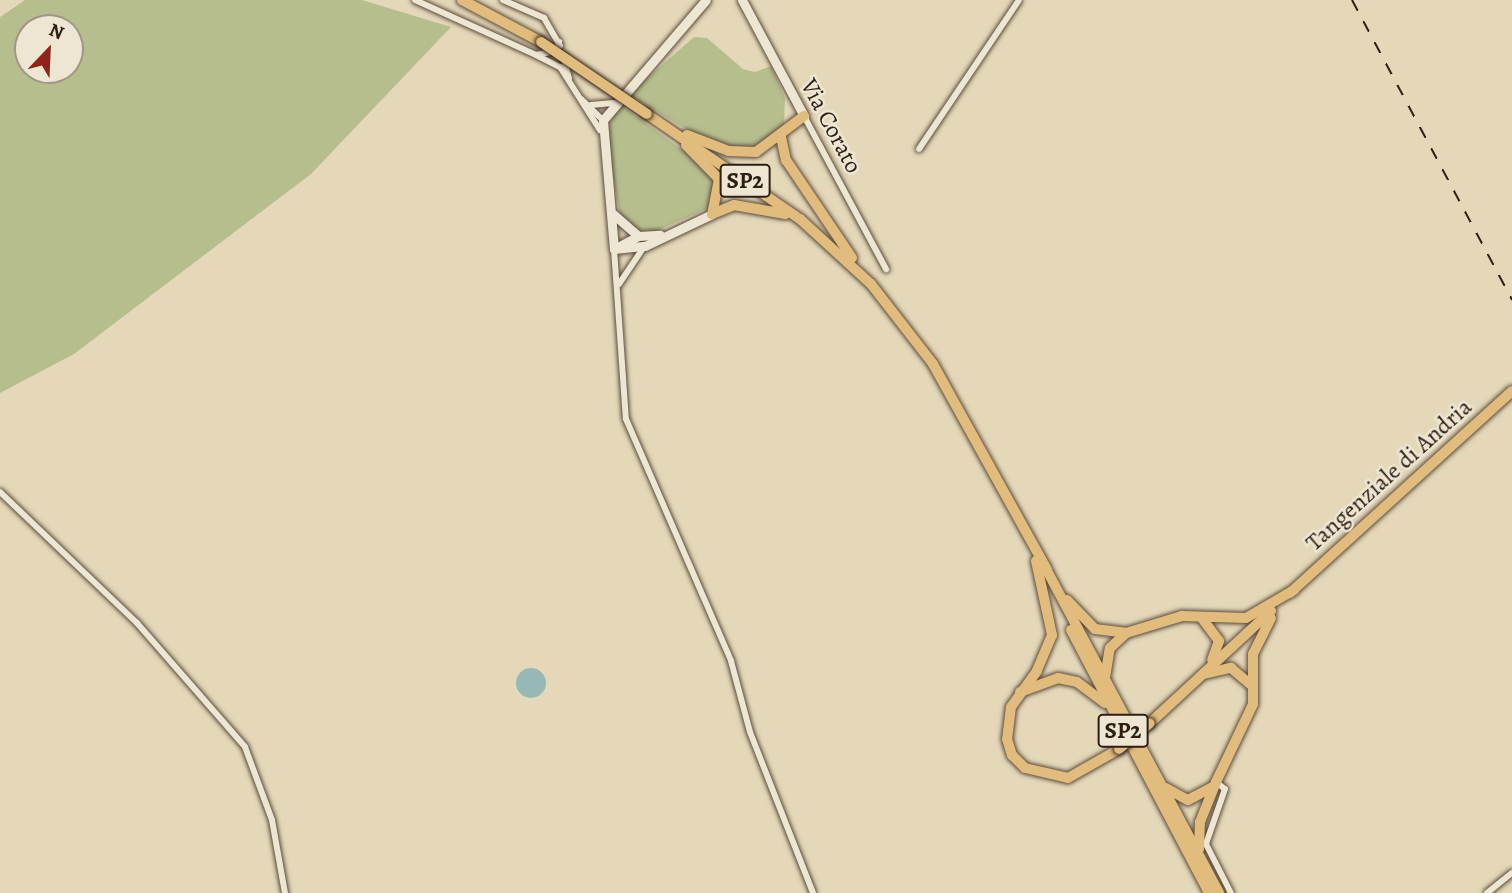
<!DOCTYPE html>
<style>
body{margin:0}
#map{position:relative;width:1512px;height:893px;overflow:hidden;background:#e4d8b9;font-family:Alegreya,serif}
div>[style]{position:absolute}
[style*='--x']{left:calc(var(--x)*1px);top:calc(var(--y)*1px);width:calc(var(--w)*1px);rotate:calc(var(--a)*1deg)}
.green>*{inset:0;background:#b6be8e}
.water>*{inset:0;background:#97b8b7}
.round{border-radius:50%}
.roads{filter:drop-shadow(0 0 2px #5c4c3d) drop-shadow(0 0 2px #5c4c3d)}
.minor>*{height:6px;margin:-3px;padding:0 3px;transform-origin:3px;border-radius:3px;background:#ede6d2}
.secondary>*{height:9px;margin:-4.5px;padding:0 4.5px;transform-origin:4.5px;border-radius:4.5px;background:#ede6d2}
.primary>*{height:10px;margin:-5px;padding:0 5px;transform-origin:5px;border-radius:5px;background:#e2bc7c}
.trunk>*{height:10px;margin:-5px;padding:0 5px;transform-origin:5px;border-radius:5px;background:#e2bc7c}
.rail>*{height:2px;margin-top:-1px;transform-origin:0;background:repeating-linear-gradient(90deg,#2e1e14 0 12px,transparent 0 24px)}
.bridges{filter:drop-shadow(0 0 2px #2e1e14) drop-shadow(0 0 2px #2e1e14)}
.primary-bridge>*{height:10px;margin:-5px;padding:0 5px;transform-origin:5px;border-radius:5px;background:#e2bc7c}
span{translate:-50% -50%;white-space:nowrap;text-align:center;line-height:1.15;-webkit-text-stroke:5px #ede6d2;paint-order:stroke}
.shield-label span{padding:2px 5px;background:#ede6d2;border:2px solid;border-radius:5px;-webkit-text-stroke-width:0}
.shield-label{font-size:23px;color:#2e1e14;font-weight:700}
.street-label{font-size:24px;color:#2e1e14}
.north{position:absolute;left:14px;top:14px;width:70px;height:70px;box-sizing:border-box;background:#ede6d2;border:2px solid #a19686;border-radius:50%;rotate:23deg;font-size:19px;font-weight:700;line-height:28px;text-align:center;color:#2e1e14}
.north::after{content:'';display:block;margin:auto;width:24px;height:32px;background:#8f2418;clip-path:polygon(50% 0,100% 100%,50% 72%,0 100%)}
</style>
<div id="map">
<div class="green">
<i style="clip-path:polygon(evenodd,25px 0,362px 0,451px 27px,311px 174px,74px 354px,0 393px,0 17px,25px 0,28px 28px,70px 28px,70px 70px,28px 70px,28px 28px)"></i>
<i style="clip-path:polygon(694px 37px,707px 38px,743px 69px,755px 72px,771px 66px,785px 98px,784px 125px,762px 147px,737px 150px,707px 142px,629px 94px)"></i>
<i style="clip-path:polygon(619px 104px,710px 170px,718px 184px,708px 208px,650px 234px,622px 225px,605px 135px)"></i>
</div>
<div class="water">
<i class="round" style="left:516px;top:668px;width:30px;height:30px"></i>
</div>
<div class="roads">
<div class="minor">
<i style="--x:415;--y:0;--w:133;--a:24.4"></i>
<i style="--x:536;--y:55;--w:19;--a:-12"></i>
<i style="--x:555;--y:51;--w:10;--a:-66"></i>
<i style="--x:503;--y:0;--w:45;--a:23.7"></i>
<i style="--x:544;--y:18;--w:32;--a:60"></i>
<i style="--x:538;--y:56;--w:25;--a:27"></i>
<i style="--x:560;--y:67;--w:75;--a:57.6"></i>
<i style="--x:563;--y:56;--w:23;--a:75"></i>
<i style="--x:581;--y:99;--w:30;--a:44"></i>
<i style="--x:591;--y:105;--w:22;--a:-5"></i>
<i style="--x:804;--y:116;--w:174;--a:61.8"></i>
<i style="--x:919;--y:149;--w:179;--a:-56.1"></i>
<i style="--x:614;--y:249;--w:170;--a:86"></i>
<i style="--x:626;--y:419;--w:264;--a:66.5"></i>
<i style="--x:731;--y:661;--w:73;--a:75"></i>
<i style="--x:750;--y:732;--w:173;--a:68.6"></i>
<i style="--x:619;--y:284;--w:45;--a:-56"></i>
<i style="--x:0;--y:492;--w:190;--a:43.7"></i>
<i style="--x:137;--y:623;--w:164;--a:48.9"></i>
<i style="--x:245;--y:747;--w:78;--a:69.7"></i>
<i style="--x:272;--y:820;--w:74;--a:79.9"></i>
<i style="--x:1216;--y:782;--w:11;--a:38"></i>
<i style="--x:1225;--y:789;--w:58;--a:109.1"></i>
<i style="--x:1206;--y:844;--w:55;--a:63"></i>
<i style="--x:1487;--y:893;--w:32;--a:-39"></i>
</div>
<div class="secondary">
<i style="--x:742;--y:0;--w:132;--a:61.9"></i>
<i style="--x:613;--y:214;--w:33;--a:41"></i>
<i style="--x:614;--y:249;--w:129;--a:-94.9"></i>
<i style="--x:603;--y:120;--w:158;--a:-49.4"></i>
<i style="--x:614;--y:249;--w:31;--a:-6"></i>
<i style="--x:645;--y:246;--w:74;--a:-25.5"></i>
<i style="--x:614;--y:249;--w:27;--a:-28"></i>
<i style="--x:638;--y:236;--w:22;--a:-3"></i>
</div>
<div class="primary">
<i style="--x:462;--y:0;--w:89;--a:28"></i>
<i style="--x:647;--y:114;--w:186;--a:34.5"></i>
<i style="--x:800;--y:219;--w:96;--a:42.5"></i>
<i style="--x:871;--y:284;--w:101;--a:52.2"></i>
<i style="--x:933;--y:364;--w:235;--a:61"></i>
<i style="--x:687;--y:135;--w:45;--a:20.9"></i>
<i style="--x:729;--y:151;--w:27;--a:2"></i>
<i style="--x:756;--y:152;--w:60;--a:-36.9"></i>
<i style="--x:781;--y:137;--w:24;--a:78"></i>
<i style="--x:786;--y:160;--w:118;--a:56"></i>
<i style="--x:686;--y:145;--w:47;--a:45.9"></i>
<i style="--x:719;--y:179;--w:36;--a:101"></i>
<i style="--x:712;--y:214;--w:24;--a:-22"></i>
<i style="--x:734;--y:205;--w:52;--a:10"></i>
<i style="--x:1036;--y:561;--w:76;--a:77.8"></i>
<i style="--x:1052;--y:635;--w:39;--a:113"></i>
<i style="--x:1037;--y:671;--w:44;--a:125.8"></i>
<i style="--x:1011;--y:707;--w:32;--a:97"></i>
<i style="--x:1007;--y:739;--w:17;--a:73"></i>
<i style="--x:1012;--y:755;--w:18;--a:45"></i>
<i style="--x:1025;--y:768;--w:44;--a:13.1"></i>
<i style="--x:1068;--y:778;--w:59;--a:-29.6"></i>
<i style="--x:1290;--y:593;--w:300;--a:-42.3"></i>
<i style="--x:1067;--y:600;--w:40;--a:46"></i>
<i style="--x:1095;--y:629;--w:31;--a:7"></i>
<i style="--x:1126;--y:633;--w:59;--a:-16.9"></i>
<i style="--x:1182;--y:616;--w:64;--a:1.8"></i>
<i style="--x:1246;--y:618;--w:56;--a:-30.3"></i>
<i style="--x:1201;--y:617;--w:30;--a:53"></i>
<i style="--x:1219;--y:641;--w:20;--a:110"></i>
<i style="--x:1204;--y:674;--w:28;--a:-13"></i>
<i style="--x:1231;--y:668;--w:26;--a:40"></i>
<i style="--x:1150;--y:723;--w:165;--a:-42.8"></i>
<i style="--x:1216;--y:782;--w:86;--a:-64.6"></i>
<i style="--x:1253;--y:704;--w:50;--a:-90"></i>
<i style="--x:1253;--y:654;--w:40;--a:-63.4"></i>
</div>
<div class="trunk">
<i style="--x:1044;--y:565;--w:372;--a:61.9"></i>
<i style="--x:1071;--y:630;--w:297;--a:62.3"></i>
<i style="--x:1105;--y:678;--w:30;--a:-81"></i>
<i style="--x:1110;--y:648;--w:22;--a:-43"></i>
<i style="--x:1020;--y:692;--w:40;--a:-20.2"></i>
<i style="--x:1058;--y:678;--w:19;--a:12"></i>
<i style="--x:1077;--y:682;--w:35;--a:37"></i>
<i style="--x:1166;--y:788;--w:25;--a:29"></i>
<i style="--x:1188;--y:800;--w:27;--a:-28"></i>
<i style="--x:1199;--y:849;--w:27;--a:-88"></i>
<i style="--x:1200;--y:822;--w:43;--a:-68.2"></i>
</div>
</div>
<div class="rail">
<i style="--x:1352;--y:0;--w:340;--a:61.9"></i>
</div>
<div class="bridges">
<div class="primary-bridge">
<i style="--x:541;--y:42;--w:128;--a:34.2"></i>
<i style="--x:1119;--y:749;--w:40;--a:-40"></i>
</div>
</div>
<div class="shield-label">
<span style="left:745px;top:181px">SP2</span>
<span style="left:1123px;top:731px">SP2</span>
</div>
<div class="street-label">
<span style="left:831px;top:126px;rotate:62deg">Via Corato</span>
<span style="left:1389px;top:475px;rotate:-42deg">Tangenziale di Andria</span>
</div>
<div class="north">N</div>
</div>
